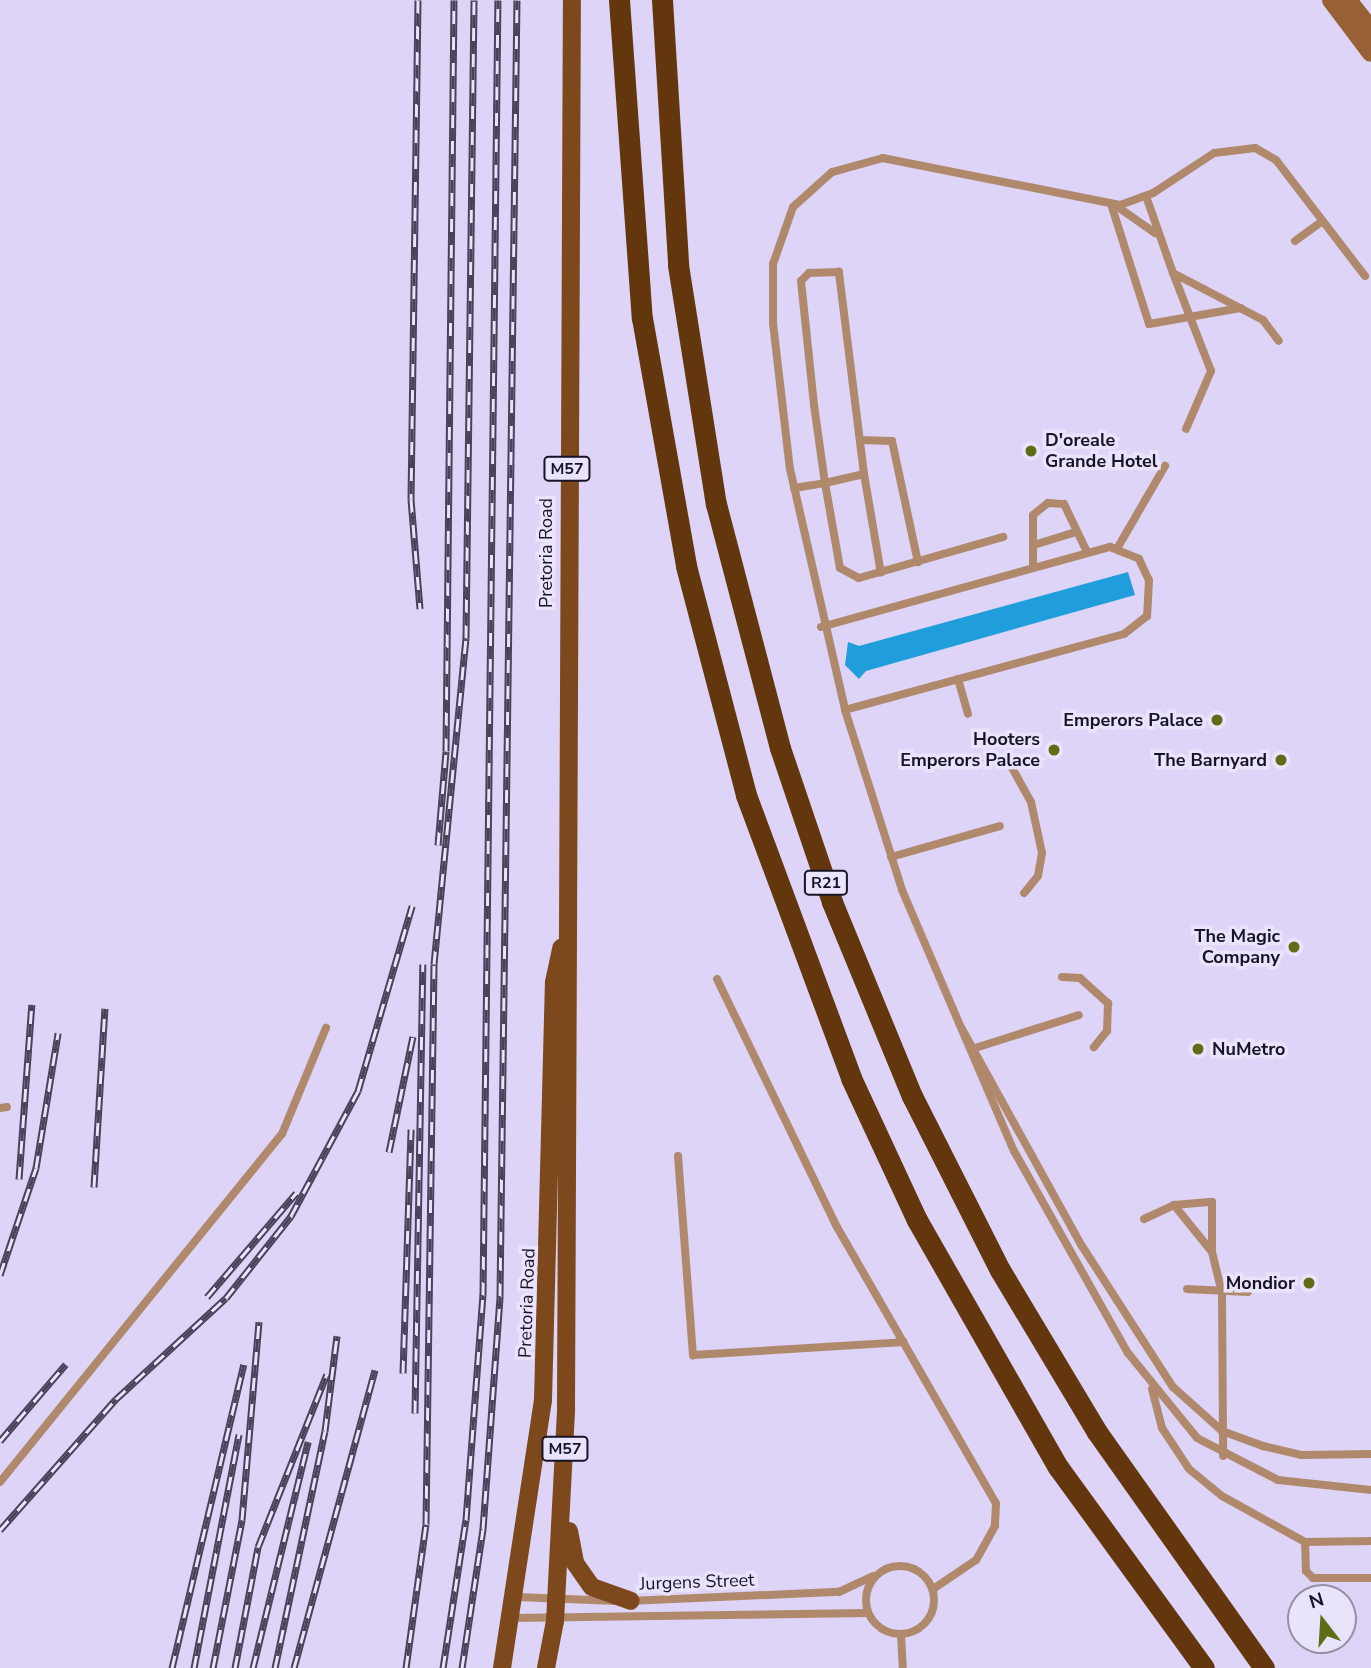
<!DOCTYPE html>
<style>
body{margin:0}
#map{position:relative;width:1371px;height:1668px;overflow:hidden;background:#ddd4f7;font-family:"Nunito Sans",sans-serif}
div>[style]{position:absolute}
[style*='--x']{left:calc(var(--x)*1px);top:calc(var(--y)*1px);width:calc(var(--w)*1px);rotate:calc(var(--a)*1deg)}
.water>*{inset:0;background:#209ddb}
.lane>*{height:8px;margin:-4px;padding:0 4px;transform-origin:4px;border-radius:4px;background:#b0896d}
.lane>.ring{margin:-4px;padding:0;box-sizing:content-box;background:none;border:8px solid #b0896d;border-radius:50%}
.secondary>*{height:18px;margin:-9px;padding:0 9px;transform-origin:9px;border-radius:9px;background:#986135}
.primary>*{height:18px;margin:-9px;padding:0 9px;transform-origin:9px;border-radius:9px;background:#7d481b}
.highway>*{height:21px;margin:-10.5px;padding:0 10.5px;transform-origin:10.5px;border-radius:10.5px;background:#63360e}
.rail>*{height:7px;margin-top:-3.5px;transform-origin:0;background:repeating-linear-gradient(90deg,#e9e3fb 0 13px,#49425a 0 26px);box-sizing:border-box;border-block:2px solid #49425a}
.dots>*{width:19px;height:19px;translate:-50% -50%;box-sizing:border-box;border:4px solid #e9e3fb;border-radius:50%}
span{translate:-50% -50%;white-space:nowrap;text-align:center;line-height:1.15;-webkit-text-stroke:7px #e9e3fb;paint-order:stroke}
.shield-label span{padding:2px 5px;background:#e9e3fb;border:2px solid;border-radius:5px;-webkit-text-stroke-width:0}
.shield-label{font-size:16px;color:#191327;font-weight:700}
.poi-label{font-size:18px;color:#191327;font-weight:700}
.left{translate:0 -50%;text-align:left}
.right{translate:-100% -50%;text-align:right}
.street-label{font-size:18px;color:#191327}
.north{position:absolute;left:1287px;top:1584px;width:70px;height:70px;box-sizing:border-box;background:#e9e3fb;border:2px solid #9690a6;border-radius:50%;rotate:343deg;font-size:19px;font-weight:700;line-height:28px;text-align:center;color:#191327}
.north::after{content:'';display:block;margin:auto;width:24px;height:32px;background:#616d16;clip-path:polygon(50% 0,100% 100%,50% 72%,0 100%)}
</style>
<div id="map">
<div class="water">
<i style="clip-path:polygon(1128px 572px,1135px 595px,866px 671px,859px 679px,845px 665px,848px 642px,859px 646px)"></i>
</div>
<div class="lane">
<i style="--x:1146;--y:196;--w:82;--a:70.7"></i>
<i style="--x:1173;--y:273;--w:102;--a:27.6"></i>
<i style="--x:1263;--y:320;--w:26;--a:53"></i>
<i style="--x:1111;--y:204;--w:126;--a:72.4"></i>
<i style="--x:1149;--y:324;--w:93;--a:-9.9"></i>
<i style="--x:1115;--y:205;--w:49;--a:35"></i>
<i style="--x:1295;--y:241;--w:34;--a:-36"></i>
<i style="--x:1173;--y:273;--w:105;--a:68.8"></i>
<i style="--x:1211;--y:371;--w:63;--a:113.3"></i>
<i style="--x:1365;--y:276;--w:146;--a:-127.5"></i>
<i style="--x:1276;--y:160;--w:24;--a:-150"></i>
<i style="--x:1255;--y:148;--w:41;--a:173"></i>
<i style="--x:1214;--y:153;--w:73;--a:146.7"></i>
<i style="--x:1153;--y:193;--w:35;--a:160"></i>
<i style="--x:1120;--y:205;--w:242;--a:-168.8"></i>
<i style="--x:883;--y:158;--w:53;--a:164.6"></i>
<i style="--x:832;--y:172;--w:52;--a:138.1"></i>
<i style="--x:793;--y:207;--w:60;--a:109.3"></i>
<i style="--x:773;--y:264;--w:59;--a:90"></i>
<i style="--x:773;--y:323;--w:147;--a:83.4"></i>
<i style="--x:790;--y:469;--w:247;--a:77.1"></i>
<i style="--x:845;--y:710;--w:189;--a:72.4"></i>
<i style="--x:902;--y:890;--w:284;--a:66.8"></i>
<i style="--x:1014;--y:1151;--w:232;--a:60.6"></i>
<i style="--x:1128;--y:1353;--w:109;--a:50.9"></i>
<i style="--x:1197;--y:1438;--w:91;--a:27.4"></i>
<i style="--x:1278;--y:1480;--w:94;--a:6.1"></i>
<i style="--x:860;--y:440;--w:32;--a:2"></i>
<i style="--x:892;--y:441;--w:124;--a:77.9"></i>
<i style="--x:864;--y:474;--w:100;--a:80.3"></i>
<i style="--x:794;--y:488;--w:31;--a:-9"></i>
<i style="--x:825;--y:483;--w:40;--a:-13"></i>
<i style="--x:864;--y:474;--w:204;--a:-97.1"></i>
<i style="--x:839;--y:272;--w:30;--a:178"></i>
<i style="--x:809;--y:273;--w:11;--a:135"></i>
<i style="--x:801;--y:281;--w:125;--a:84"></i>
<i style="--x:814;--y:405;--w:79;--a:82"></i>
<i style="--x:825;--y:483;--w:86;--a:80"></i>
<i style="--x:840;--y:568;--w:21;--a:28"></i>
<i style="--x:859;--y:578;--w:150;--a:-15.9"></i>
<i style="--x:1037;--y:544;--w:41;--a:-17.1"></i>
<i style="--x:1118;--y:547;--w:94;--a:-59.9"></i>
<i style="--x:1033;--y:567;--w:52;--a:-90"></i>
<i style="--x:1033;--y:515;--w:19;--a:-39"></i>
<i style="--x:1048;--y:503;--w:16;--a:4"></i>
<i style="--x:1064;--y:504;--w:53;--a:64.4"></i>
<i style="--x:821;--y:627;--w:300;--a:-15.5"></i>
<i style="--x:1110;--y:547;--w:31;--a:22"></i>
<i style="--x:1139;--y:559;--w:23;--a:65"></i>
<i style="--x:1149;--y:580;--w:36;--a:93"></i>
<i style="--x:1147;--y:616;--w:29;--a:142"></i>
<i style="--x:1124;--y:634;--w:289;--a:164.8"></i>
<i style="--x:958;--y:679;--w:36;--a:74"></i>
<i style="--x:981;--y:760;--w:15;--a:-11"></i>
<i style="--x:996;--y:757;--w:17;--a:31"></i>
<i style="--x:1011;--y:766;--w:41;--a:60.9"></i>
<i style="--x:1031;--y:802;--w:52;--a:77.8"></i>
<i style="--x:1042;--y:853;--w:23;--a:100"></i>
<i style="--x:1038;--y:876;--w:22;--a:129"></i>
<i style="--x:891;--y:857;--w:113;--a:-15.9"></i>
<i style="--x:1062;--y:977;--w:18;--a:3"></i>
<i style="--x:1080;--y:978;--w:38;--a:42"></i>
<i style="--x:1108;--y:1003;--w:28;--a:92"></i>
<i style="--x:1107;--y:1031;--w:21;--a:129"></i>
<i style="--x:717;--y:979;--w:276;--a:64.2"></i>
<i style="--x:837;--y:1227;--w:319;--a:60.1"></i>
<i style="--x:996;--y:1504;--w:22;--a:93"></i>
<i style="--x:995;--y:1526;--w:39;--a:119"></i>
<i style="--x:976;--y:1560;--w:52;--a:146"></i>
<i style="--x:962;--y:1029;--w:248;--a:61.1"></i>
<i style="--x:1082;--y:1246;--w:168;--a:57.2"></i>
<i style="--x:1173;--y:1387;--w:66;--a:41.9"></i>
<i style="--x:1222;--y:1431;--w:44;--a:20.1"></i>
<i style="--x:1263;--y:1446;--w:39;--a:13"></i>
<i style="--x:1301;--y:1455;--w:70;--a:-0.8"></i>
<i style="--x:972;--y:1049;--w:112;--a:-17.6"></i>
<i style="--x:0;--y:1108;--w:7;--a:-8"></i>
<i style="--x:678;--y:1156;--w:200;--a:85.7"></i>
<i style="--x:693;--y:1355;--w:211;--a:-3.5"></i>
<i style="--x:1174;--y:1205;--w:60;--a:51"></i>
<i style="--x:1212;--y:1252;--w:42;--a:76.3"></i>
<i style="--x:1222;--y:1293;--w:163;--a:89.6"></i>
<i style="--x:1144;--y:1219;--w:33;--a:-25"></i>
<i style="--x:1174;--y:1205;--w:38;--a:-5"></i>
<i style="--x:1212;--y:1202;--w:47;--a:90"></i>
<i style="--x:1187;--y:1289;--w:61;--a:2.8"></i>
<i style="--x:1152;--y:1389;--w:40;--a:75.6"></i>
<i style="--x:1162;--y:1428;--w:49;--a:56.6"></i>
<i style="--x:1189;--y:1469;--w:43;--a:39.3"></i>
<i style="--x:1222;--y:1496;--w:95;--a:29"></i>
<i style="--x:1305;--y:1542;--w:66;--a:-0.9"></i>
<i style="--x:0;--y:1482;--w:448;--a:-51"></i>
<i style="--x:282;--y:1134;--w:115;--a:-67.5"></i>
<i style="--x:1305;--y:1542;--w:29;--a:88"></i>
<i style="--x:1306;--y:1571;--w:10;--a:45"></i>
<i style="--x:1313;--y:1578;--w:58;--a:0"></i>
<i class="ring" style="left:866px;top:1566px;width:60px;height:60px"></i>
<i style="--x:517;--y:1597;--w:99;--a:2.3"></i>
<i style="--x:629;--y:1601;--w:210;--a:-2.5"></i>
<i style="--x:839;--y:1592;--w:38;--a:-25"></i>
<i style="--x:513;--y:1618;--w:355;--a:-0.8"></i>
<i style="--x:901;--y:1634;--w:34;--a:87"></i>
</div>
<div class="secondary">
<i style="--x:1331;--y:0;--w:66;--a:53"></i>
<i style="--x:1348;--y:0;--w:37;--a:52"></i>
</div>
<div class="primary">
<i style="--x:569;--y:1531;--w:33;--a:79"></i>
<i style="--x:575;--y:1563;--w:29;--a:55"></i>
<i style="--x:592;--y:1587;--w:41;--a:19.7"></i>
<i style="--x:502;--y:1668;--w:271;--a:-81.3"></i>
<i style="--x:543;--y:1400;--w:418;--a:-88.5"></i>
<i style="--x:554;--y:982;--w:35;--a:-78"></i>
<i style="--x:546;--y:1668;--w:48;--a:-79.2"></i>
<i style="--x:555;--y:1621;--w:212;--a:-87"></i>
<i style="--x:566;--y:1409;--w:1409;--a:-89.76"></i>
</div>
<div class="highway">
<i style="--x:619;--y:0;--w:319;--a:85.9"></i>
<i style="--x:642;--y:318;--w:252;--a:79.9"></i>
<i style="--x:686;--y:566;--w:237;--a:75.3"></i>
<i style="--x:746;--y:795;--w:302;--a:69.6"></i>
<i style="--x:851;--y:1078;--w:157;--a:65.1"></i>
<i style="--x:917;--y:1220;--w:284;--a:60.3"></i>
<i style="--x:1058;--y:1467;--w:248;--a:54"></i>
<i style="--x:662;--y:0;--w:265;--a:86.5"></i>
<i style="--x:678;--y:265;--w:242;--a:81"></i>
<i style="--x:716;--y:504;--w:252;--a:75.3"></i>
<i style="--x:780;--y:748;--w:163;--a:71.3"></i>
<i style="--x:832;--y:902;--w:210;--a:67.6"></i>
<i style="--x:912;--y:1096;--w:195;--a:63.2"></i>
<i style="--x:1000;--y:1270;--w:189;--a:59.1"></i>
<i style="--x:1097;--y:1432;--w:289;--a:54.7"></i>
</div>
<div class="rail">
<i style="--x:418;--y:0;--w:499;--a:90.8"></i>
<i style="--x:411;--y:499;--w:110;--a:85.3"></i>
<i style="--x:438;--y:845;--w:94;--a:-85.1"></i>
<i style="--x:446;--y:751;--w:751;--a:-89.39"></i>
<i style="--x:389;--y:1152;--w:118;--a:-78.3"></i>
<i style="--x:19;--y:1179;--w:175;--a:-85.8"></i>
<i style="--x:94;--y:1187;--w:179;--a:-86.5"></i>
<i style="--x:0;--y:1275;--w:113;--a:-71.4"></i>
<i style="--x:36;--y:1168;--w:137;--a:-80.7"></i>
<i style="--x:207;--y:1297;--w:137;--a:-49.4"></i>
<i style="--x:403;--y:1373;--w:244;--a:-88.1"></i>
<i style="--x:415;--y:1413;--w:449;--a:-89"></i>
<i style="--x:0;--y:1441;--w:101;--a:-49.4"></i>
<i style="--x:0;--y:1530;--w:175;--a:-48.5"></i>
<i style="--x:116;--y:1399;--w:149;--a:-42.6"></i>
<i style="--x:226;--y:1298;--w:105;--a:-51.6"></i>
<i style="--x:291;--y:1216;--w:142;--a:-61.8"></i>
<i style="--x:358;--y:1091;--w:193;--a:-73.7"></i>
<i style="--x:172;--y:1668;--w:312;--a:-76.7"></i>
<i style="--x:194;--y:1668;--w:238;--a:-79.1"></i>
<i style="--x:213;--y:1668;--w:151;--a:-78.9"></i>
<i style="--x:242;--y:1520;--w:199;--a:-85.1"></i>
<i style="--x:235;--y:1668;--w:123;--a:-79.2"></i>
<i style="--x:258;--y:1547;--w:186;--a:-68.3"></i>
<i style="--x:253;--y:1668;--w:233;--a:-76.3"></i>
<i style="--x:275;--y:1668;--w:242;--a:-78.1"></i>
<i style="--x:325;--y:1431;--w:96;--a:-82.8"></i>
<i style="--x:294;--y:1668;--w:309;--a:-74.8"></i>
<i style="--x:406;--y:1668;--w:145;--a:-82.1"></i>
<i style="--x:426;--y:1524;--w:560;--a:-89.18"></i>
<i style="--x:434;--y:964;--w:328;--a:-84.4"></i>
<i style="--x:466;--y:638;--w:638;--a:-89.28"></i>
<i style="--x:443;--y:1668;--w:150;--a:-81.2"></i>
<i style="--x:466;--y:1520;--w:226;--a:-85.7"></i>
<i style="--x:483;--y:1295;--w:1295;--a:-89.34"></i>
<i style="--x:462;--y:1668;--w:141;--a:-81.4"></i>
<i style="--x:483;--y:1529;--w:234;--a:-85.8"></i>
<i style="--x:500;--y:1296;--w:1296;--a:-89.25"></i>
</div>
<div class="dots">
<i style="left:1031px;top:451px;background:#616d16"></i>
<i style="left:1217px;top:720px;background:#616d16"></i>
<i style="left:1054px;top:750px;background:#616d16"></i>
<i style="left:1281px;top:760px;background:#616d16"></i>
<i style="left:1294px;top:947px;background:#616d16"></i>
<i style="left:1198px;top:1049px;background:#616d16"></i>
<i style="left:1309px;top:1283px;background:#616d16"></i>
</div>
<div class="shield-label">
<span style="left:567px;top:469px">M57</span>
<span style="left:826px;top:883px">R21</span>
<span style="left:565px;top:1449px">M57</span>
</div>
<div class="poi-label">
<span class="left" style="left:1045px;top:451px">D'oreale<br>Grande Hotel</span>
<span class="right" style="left:1203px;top:720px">Emperors Palace</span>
<span class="right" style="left:1040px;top:750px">Hooters<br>Emperors Palace</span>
<span class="right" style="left:1267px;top:760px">The Barnyard</span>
<span class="right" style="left:1280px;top:947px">The Magic<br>Company</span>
<span class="left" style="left:1212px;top:1049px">NuMetro</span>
<span class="right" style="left:1295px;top:1283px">Mondior</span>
</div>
<div class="street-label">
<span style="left:546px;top:553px;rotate:-90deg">Pretoria Road</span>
<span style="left:527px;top:1303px;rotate:-88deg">Pretoria Road</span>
<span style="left:697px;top:1582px;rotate:-2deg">Jurgens Street</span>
</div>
<div class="north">N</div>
</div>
